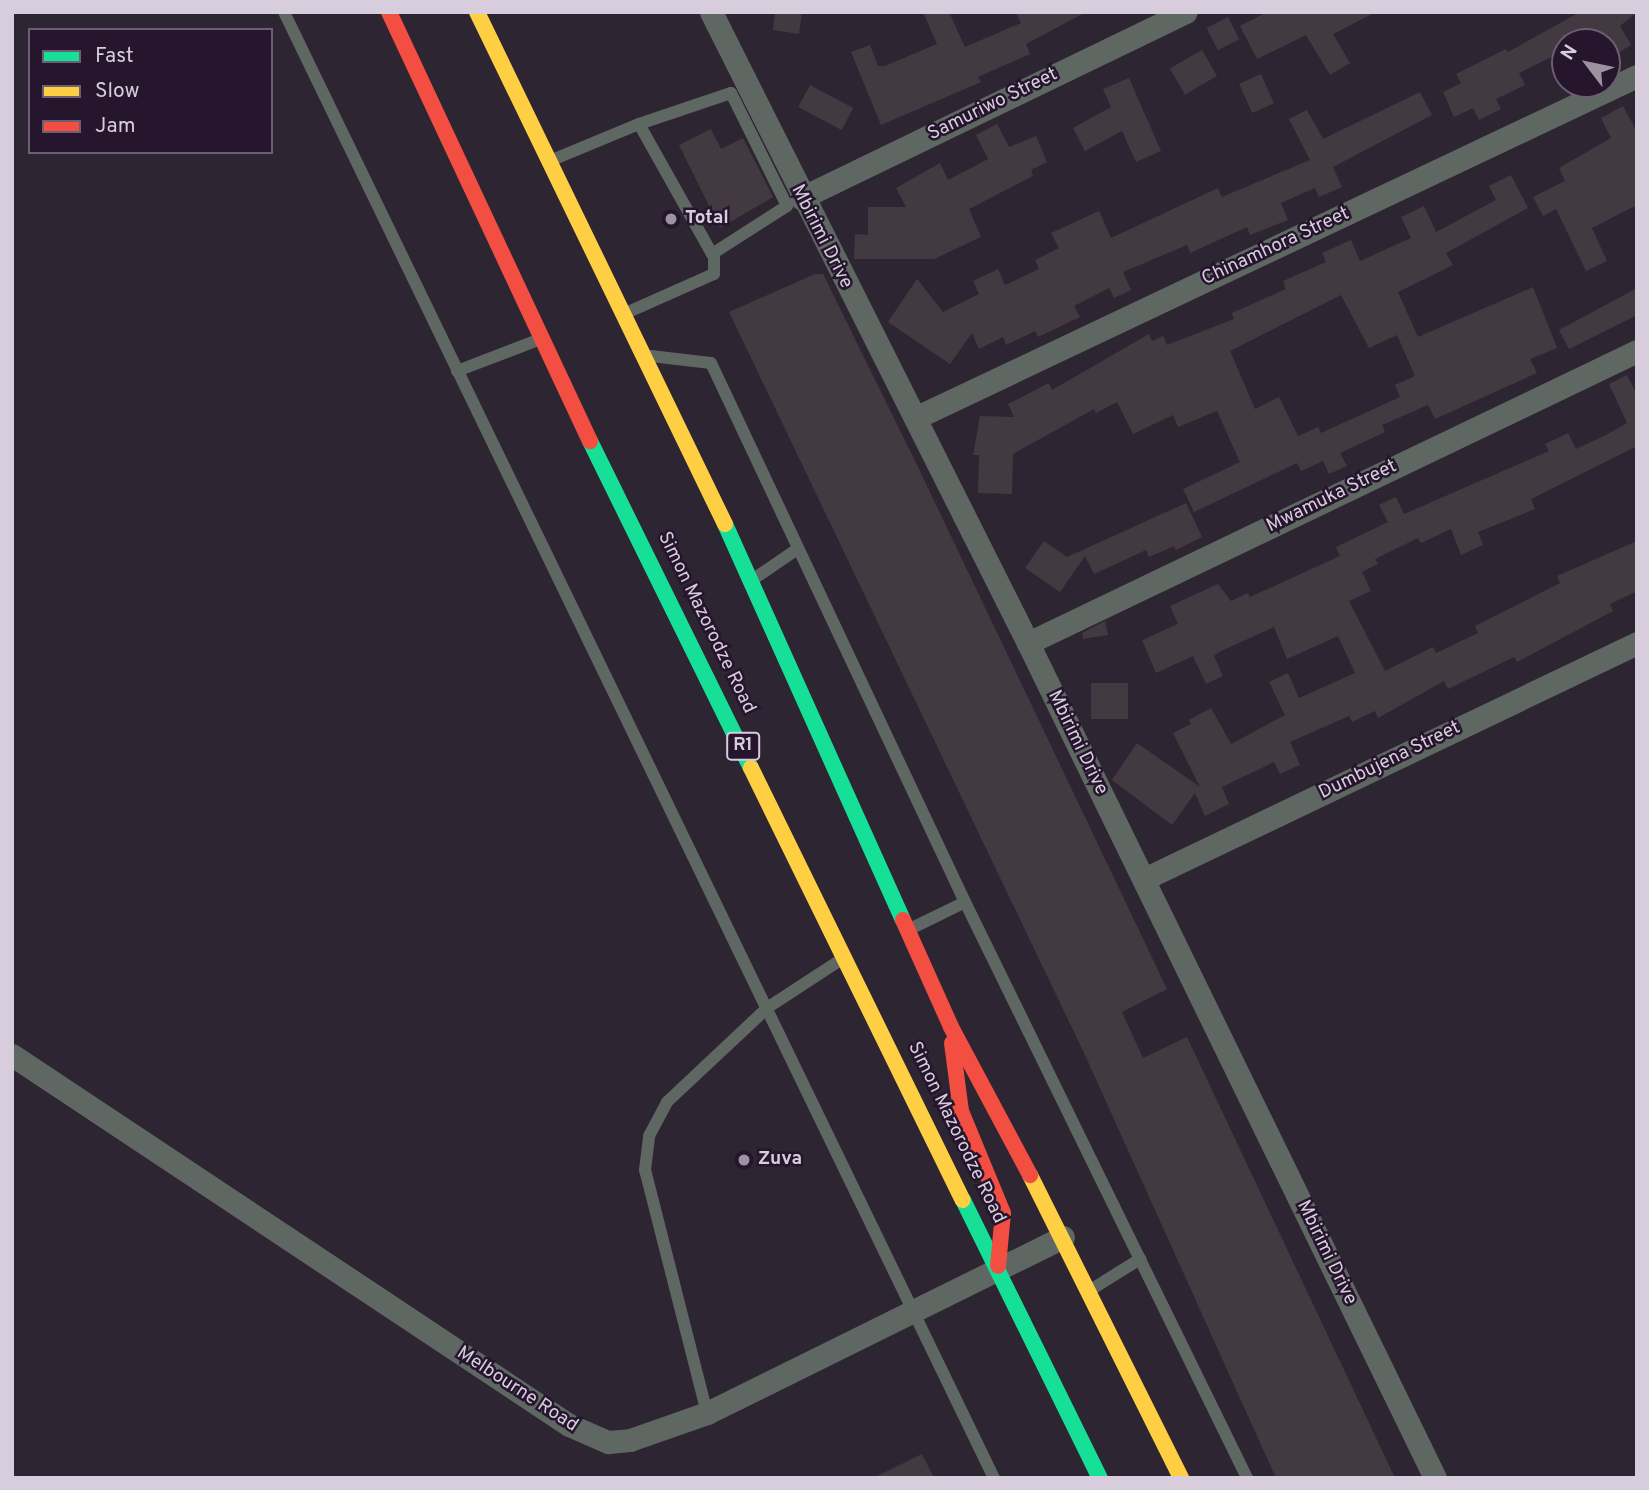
<!DOCTYPE html>
<style>
body{margin:0}
#map{position:relative;width:1649px;height:1490px;overflow:hidden;background:#2d2531;font-family:Overpass,sans-serif}
div>[style]{position:absolute}
[style*='--x']{left:calc(var(--x)*1px);top:calc(var(--y)*1px);width:calc(var(--w)*1px);rotate:calc(var(--a)*1deg)}
.building>*{inset:0;background:#433a41;transform-origin:0 0}
.lane>*{height:12px;margin:-6px;padding:0 6px;transform-origin:6px;border-radius:6px;background:#5e6762}
.street>*{height:23px;margin:-11.5px;padding:0 11.5px;transform-origin:11.5px;border-radius:11.5px;background:#5e6762}
.fast>*{height:16px;margin:-8px;padding:0 8px;transform-origin:8px;border-radius:8px;background:#16e098}
.slow>*{height:16px;margin:-8px;padding:0 8px;transform-origin:8px;border-radius:8px;background:#ffcf43}
.jam>*{height:16px;margin:-8px;padding:0 8px;transform-origin:8px;border-radius:8px;background:#f24e42}
.dots>*{width:19px;height:19px;translate:-50% -50%;box-sizing:border-box;border:4px solid #25152d;border-radius:50%}
span{translate:-50% -50%;white-space:nowrap;text-align:center;line-height:1.15;-webkit-text-stroke:5px #25152d;paint-order:stroke}
.shield-label span{padding:2px 5px;background:#25152d;border:2px solid;border-radius:5px;-webkit-text-stroke-width:0}
.shield-label{font-size:18px;color:#d7cddd;font-weight:700}
.street-label{font-size:19px;color:#d7cddd}
.poi-label{font-size:19px;color:#d7cddd;font-weight:700}
.left{translate:0 -50%;text-align:left}
.frame{position:absolute;inset:0;border:14px solid #d7cddd;pointer-events:none}
.legend{position:absolute;left:28px;top:28px;width:245px;height:126px;box-sizing:border-box;background:#25152d;border:2px solid #6c5f73;margin:0;padding:9px 12px;list-style:none;font-size:21px;color:#d7cddd}
.legend li{display:flex;align-items:center;gap:14px;height:35px}
.legend b{width:35px;border:2px solid #6c5f73}
.north{position:absolute;left:1551px;top:28px;width:70px;height:70px;box-sizing:border-box;background:#25152d;border:2px solid #6c5f73;border-radius:50%;rotate:302deg;font-size:19px;font-weight:700;line-height:28px;text-align:center;color:#d7cddd}
.north::after{content:'';display:block;margin:auto;width:24px;height:32px;background:#9c92a1;clip-path:polygon(50% 0,100% 100%,50% 72%,0 100%)}
</style>
<div id="map">
<div class="building">
<i style="clip-path:polygon(775px 12px,802px 12px,799px 34px,773px 30px)"></i>
<i style="clip-path:polygon(923px 12px,949px 12px,965px 47px,1021px 23px,1016px 12px,1086px 12px,1026px 44px,1030px 54px,978px 77px,981px 82px,881px 125px,851px 52px,870px 45px,878px 66px,885px 66px,937px 44px)"></i>
<i style="clip-path:polygon(1267px 12px,1376px 12px,1333px 34px,1350px 63px,1330px 75px,1306px 35px,1257px 59px,1240px 26px)"></i>
<i style="clip-path:polygon(1580px 12px,1637px 12px,1620px 26px,1631px 45px,1613px 56px,1607px 42px,1565px 42px,1565px 50px,1519px 73px,1525px 85px,1496px 99px,1501px 109px,1479px 120px,1473px 108px,1454px 117px,1443px 92px,1461px 83px,1456px 74px,1506px 49px,1508px 52px)"></i>
<i style="left:1228px;top:17px;width:25px;height:24px;rotate:63deg"></i>
<i style="left:1202px;top:50px;width:30px;height:37px;rotate:60deg"></i>
<i style="left:1261px;top:74px;width:32px;height:24px;rotate:66deg"></i>
<i style="clip-path:polygon(1129px 78px,1161px 151px,1136px 162px,1122px 131px,1085px 151px,1073px 128px,1111px 107px,1103px 89px)"></i>
<i style="left:810px;top:85px;width:49px;height:25px;rotate:28deg"></i>
<i style="clip-path:polygon(1420px 92px,1432px 115px,1333px 167px,1342px 187px,1319px 197px,1315px 188px,1281px 203px,1288px 220px,1250px 235px,1247px 227px,1190px 253px,1187px 245px,1123px 272px,1131px 290px,1114px 298px,1109px 288px,1074px 306px,1080px 317px,1038px 337px,1035px 331px,1006px 345px,1003px 337px,979px 349px,972px 333px,950px 364px,888px 322px,917px 279px,943px 312px,979px 294px,973px 281px,998px 269px,1005px 285px,1039px 269px,1035px 260px,1059px 248px,1051px 233px,1099px 211px,1111px 238px,1218px 188px,1222px 197px,1310px 160px,1289px 119px,1307px 110px,1323px 139px)"></i>
<i style="clip-path:polygon(1623px 106px,1637px 132px,1637px 205px,1592px 228px,1607px 261px,1586px 271px,1556px 209px,1543px 216px,1533px 197px,1565px 181px,1559px 168px,1611px 138px,1601px 118px)"></i>
<i style="clip-path:polygon(997px 124px,1009px 147px,1036px 136px,1047px 162px,1031px 170px,1033px 176px,969px 209px,981px 237px,934px 259px,854px 259px,855px 234px,868px 235px,868px 207px,906px 207px,896px 188px,940px 163px,948px 180px,988px 159px,976px 135px)"></i>
<i style="clip-path:polygon(711px 129px,721px 149px,743px 138px,773px 197px,720px 228px,679px 145px)"></i>
<i style="clip-path:polygon(evenodd,1511px 175px,1528px 208px,1446px 253px,1453px 265px,1398px 292px,1418px 337px,1533px 287px,1557px 348px,1530px 359px,1537px 373px,1435px 419px,1428px 405px,1382px 425px,1385px 432px,1340px 453px,1347px 466px,1329px 474px,1323px 461px,1301px 471px,1297px 463px,1194px 512px,1183px 489px,1240px 462px,1217px 411px,1178px 427px,1173px 415px,1133px 434px,1117px 402px,1096px 413px,1094px 409px,1013px 454px,1012px 494px,978px 493px,979px 455px,973px 455px,980px 416px,1014px 417px,1008px 404px,1049px 383px,1052px 390px,1149px 334px,1152px 341px,1163px 336px,1167px 345px,1234px 319px,1232px 313px,1286px 289px,1283px 281px,1326px 262px,1322px 253px,1351px 240px,1360px 261px,1411px 238px,1401px 217px,1424px 206px,1436px 232px,1496px 200px,1489px 186px,1511px 175px,1341px 295px,1369px 348px,1397px 335px,1415px 376px,1395px 385px,1400px 397px,1321px 433px,1318px 427px,1298px 436px,1279px 397px,1255px 409px,1230px 351px,1341px 295px)"></i>
<i style="clip-path:polygon(815px 274px,823px 274px,918px 467px,1167px 989px,1122px 1012px,1143px 1058px,1187px 1037px,1395px 1478px,1276px 1478px,1085px 1055px,729px 312px)"></i>
<i style="clip-path:polygon(1637px 288px,1637px 315px,1569px 349px,1559px 330px)"></i>
<i style="clip-path:polygon(1627px 375px,1637px 395px,1637px 446px,1531px 499px,1535px 509px,1478px 532px,1483px 545px,1461px 555px,1451px 529px,1421px 543px,1418px 538px,1375px 559px,1378px 564px,1362px 572px,1371px 591px,1349px 601px,1385px 671px,1433px 647px,1436px 653px,1478px 633px,1475px 626px,1560px 583px,1557px 576px,1637px 541px,1637px 591px,1610px 604px,1613px 611px,1517px 662px,1514px 657px,1448px 689px,1444px 681px,1378px 718px,1375px 711px,1352px 722px,1349px 716px,1290px 742px,1300px 765px,1280px 774px,1274px 762px,1222px 787px,1229px 804px,1205px 816px,1195px 793px,1172px 825px,1112px 780px,1137px 743px,1200px 787px,1173px 733px,1191px 724px,1189px 720px,1211px 708px,1231px 744px,1285px 715px,1269px 682px,1288px 673px,1299px 698px,1355px 673px,1338px 636px,1287px 659px,1274px 627px,1219px 652px,1214px 656px,1223px 676px,1206px 684px,1193px 656px,1156px 673px,1142px 640px,1178px 624px,1170px 606px,1218px 584px,1231px 601px,1248px 593px,1250px 597px,1340px 556px,1336px 547px,1388px 522px,1379px 505px,1396px 497px,1404px 514px,1549px 451px,1545px 444px,1568px 433px,1576px 449px,1604px 436px,1627px 423px,1609px 384px)"></i>
<i style="clip-path:polygon(1186px 503px,1202px 537px,1176px 550px,1174px 546px,1149px 557px,1146px 550px,1094px 574px,1085px 556px,1060px 592px,1025px 568px,1044px 541px,1067px 557px)"></i>
<i style="clip-path:polygon(1105px 621px,1108px 635px,1083px 639px,1082px 633px)"></i>
<i style="left:1128px;top:683px;width:36px;height:37px;rotate:90deg"></i>
<i style="clip-path:polygon(922px 1454px,934px 1478px,873px 1478px)"></i>
</div>
<div class="lane">
<i style="--x:284;--y:12;--w:1629;--a:64.16"></i>
<i style="--x:552;--y:160;--w:94;--a:-22.5"></i>
<i style="--x:639;--y:124;--w:97;--a:-18.6"></i>
<i style="--x:731;--y:93;--w:126;--a:63.6"></i>
<i style="--x:787;--y:206;--w:89;--a:147.4"></i>
<i style="--x:712;--y:254;--w:149;--a:-119.3"></i>
<i style="--x:626;--y:313;--w:96;--a:-23.9"></i>
<i style="--x:714;--y:274;--w:20;--a:-90"></i>
<i style="--x:651;--y:356;--w:60;--a:6.7"></i>
<i style="--x:711;--y:363;--w:596;--a:64.77"></i>
<i style="--x:965;--y:902;--w:641;--a:63.91"></i>
<i style="--x:457;--y:371;--w:87;--a:-20.9"></i>
<i style="--x:755;--y:578;--w:50;--a:-34.3"></i>
<i style="--x:912;--y:928;--w:59;--a:-26.1"></i>
<i style="--x:1092;--y:1289;--w:57;--a:-32"></i>
<i style="--x:707;--y:1413;--w:251;--a:-104.3"></i>
<i style="--x:645;--y:1170;--w:34;--a:-83"></i>
<i style="--x:649;--y:1136;--w:38;--a:-62"></i>
<i style="--x:667;--y:1102;--w:137;--a:-43.2"></i>
<i style="--x:767;--y:1008;--w:90;--a:-33.2"></i>
</div>
<div class="street">
<i style="--x:711;--y:12;--w:706;--a:63.33"></i>
<i style="--x:1028;--y:643;--w:929;--a:64.01"></i>
<i style="--x:801;--y:198;--w:427;--a:-25.8"></i>
<i style="--x:915;--y:418;--w:799;--a:-25.35"></i>
<i style="--x:1028;--y:643;--w:675;--a:-25.62"></i>
<i style="--x:1144;--y:879;--w:547;--a:-25.58"></i>
<i style="--x:12;--y:1055;--w:669;--a:33.6"></i>
<i style="--x:569;--y:1425;--w:43;--a:23.6"></i>
<i style="--x:608;--y:1442;--w:22;--a:-5"></i>
<i style="--x:630;--y:1440;--w:82;--a:-19.3"></i>
<i style="--x:707;--y:1413;--w:397;--a:-26.3"></i>
</div>
<div class="fast">
<i style="--x:590;--y:441;--w:364;--a:63.8"></i>
<i style="--x:725;--y:524;--w:434;--a:65.8"></i>
<i style="--x:963;--y:1200;--w:310;--a:63.8"></i>
</div>
<div class="slow">
<i style="--x:477;--y:12;--w:569;--a:64.16"></i>
<i style="--x:751;--y:768;--w:481;--a:63.9"></i>
<i style="--x:1030;--y:1175;--w:339;--a:63.5"></i>
</div>
<div class="jam">
<i style="--x:389;--y:12;--w:474;--a:64.9"></i>
<i style="--x:903;--y:920;--w:117;--a:65.8"></i>
<i style="--x:951;--y:1027;--w:168;--a:61.9"></i>
<i style="--x:952;--y:1043;--w:69;--a:82.5"></i>
<i style="--x:961;--y:1111;--w:110;--a:67.6"></i>
<i style="--x:1003;--y:1213;--w:53;--a:95.4"></i>
</div>
<div class="dots">
<i style="left:671px;top:219px;background:#9c92a1"></i>
<i style="left:744px;top:1160px;background:#9c92a1"></i>
</div>
<div class="shield-label">
<span style="left:743px;top:746px">R1</span>
</div>
<div class="street-label">
<span style="left:993px;top:105px;rotate:-26deg">Samuriwo Street</span>
<span style="left:821px;top:237px;rotate:63deg">Mbirimi Drive</span>
<span style="left:1276px;top:247px;rotate:-25deg">Chinamhora Street</span>
<span style="left:1332px;top:497px;rotate:-26deg">Mwamuka Street</span>
<span style="left:706px;top:623px;rotate:64deg">Simon Mazorodze Road</span>
<span style="left:1077px;top:743px;rotate:64deg">Mbirimi Drive</span>
<span style="left:1390px;top:761px;rotate:-26deg">Dumbujena Street</span>
<span style="left:956px;top:1133px;rotate:64deg">Simon Mazorodze Road</span>
<span style="left:1326px;top:1253px;rotate:64deg">Mbirimi Drive</span>
<span style="left:517px;top:1390px;rotate:33deg">Melbourne Road</span>
</div>
<div class="poi-label">
<span class="left" style="left:685px;top:219px">Total</span>
<span class="left" style="left:758px;top:1160px">Zuva</span>
</div>
<div class="frame"></div>
<ul class="legend">
<li><b style="height:9px;background:#16e098"></b>Fast</li>
<li><b style="height:9px;background:#ffcf43"></b>Slow</li>
<li><b style="height:9px;background:#f24e42"></b>Jam</li>
</ul>
<div class="north">N</div>
</div>
